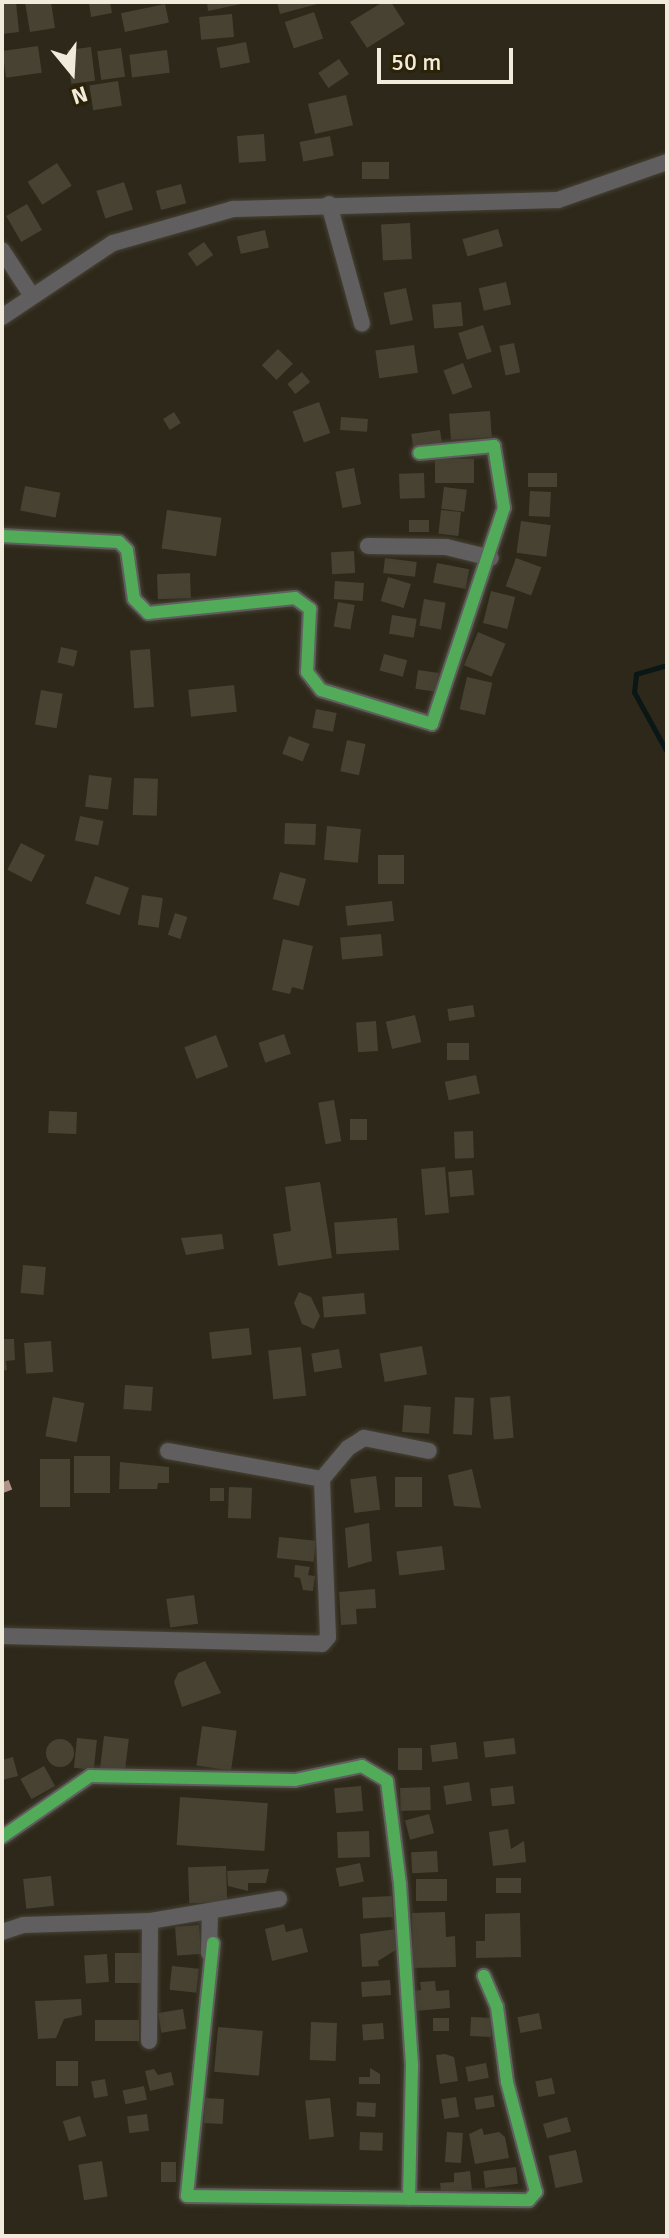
<!DOCTYPE html>
<style>
body{margin:0}
#map{position:relative;width:669px;height:2238px;overflow:hidden;background:#2d2819;font-family:Signika,sans-serif}
div>[style]{position:absolute}
[style*='--x']{left:calc(var(--x)*1px);top:calc(var(--y)*1px);width:calc(var(--w)*1px);rotate:calc(var(--a)*1deg)}
.stream>*{height:5px;margin:-2.5px;padding:0 2.5px;transform-origin:2.5px;border-radius:2.5px;background:#0a1715}
.building>*{inset:0;background:#474232;transform-origin:0 0}
.round{border-radius:50%}
.roads{filter:drop-shadow(0 0 2px #474236) drop-shadow(0 0 2px #474236)}
.minor>*{height:16px;margin:-8px;padding:0 8px;transform-origin:8px;border-radius:8px;background:#605e5f}
.quiet>*{height:10px;margin-top:-5px;transform-origin:0;background:repeating-linear-gradient(90deg,#af9288 0 20px,transparent 0 30px)}
.cycleway>*{height:12px;margin:-6px;padding:0 6px;transform-origin:6px;border-radius:6px;background:#51ab58}
span{translate:-50% -50%;white-space:nowrap;text-align:center;line-height:1.15;-webkit-text-stroke:6px #2b2207;paint-order:stroke}
.frame{position:absolute;inset:0;border:4px solid #f1ebdb;pointer-events:none}
.north{position:absolute;left:32px;top:32px;width:80px;height:80px;-webkit-text-stroke:6px #2b2207;paint-order:stroke;rotate:162deg;font-size:22px;font-weight:700;line-height:32px;text-align:center;color:#f1ebdb}
.north::after{content:'';display:block;margin:auto;width:28px;height:36px;background:#f1ebdb;clip-path:polygon(50% 0,100% 100%,50% 72%,0 100%)}
.scale{position:absolute;left:377px;top:48px;width:136px;height:36px;box-sizing:border-box;border:4px solid #f1ebdb;border-top:0;padding-left:10px;font-size:24px;line-height:28px;white-space:nowrap;color:#f1ebdb;-webkit-text-stroke:6px #2b2207;paint-order:stroke}
</style>
<div id="map">
<div class="stream">
<i style="--x:667;--y:665;--w:32;--a:164"></i>
<i style="--x:636;--y:674;--w:18;--a:96"></i>
<i style="--x:634;--y:692;--w:68;--a:61.2"></i>
</div>
<div class="building">
<i style="clip-path:polygon(2px 2px,16px 2px,19px 32px,2px 34px)"></i>
<i style="clip-path:polygon(25px 2px,51px 2px,55px 28px,30px 32px)"></i>
<i style="clip-path:polygon(89px 2px,110px 2px,112px 13px,91px 17px)"></i>
<i style="clip-path:polygon(207px 2px,246px 2px,246px 3px,208px 11px)"></i>
<i style="clip-path:polygon(277px 2px,321px 2px,321px 3px,280px 14px)"></i>
<i style="clip-path:polygon(383px 2px,391px 2px,405px 24px,367px 48px,350px 22px)"></i>
<i style="left:165px;top:4px;width:19px;height:45px;rotate:78deg"></i>
<i style="left:314px;top:12px;width:28px;height:31px;rotate:71deg"></i>
<i style="left:232px;top:14px;width:23px;height:33px;rotate:85deg"></i>
<i style="left:246px;top:42px;width:21px;height:30px;rotate:79deg"></i>
<i style="left:38px;top:46px;width:27px;height:36px;rotate:82deg"></i>
<i style="left:91px;top:47px;width:34px;height:24px;rotate:83deg"></i>
<i style="left:121px;top:48px;width:29px;height:24px;rotate:82deg"></i>
<i style="left:167px;top:50px;width:23px;height:38px;rotate:83deg"></i>
<i style="left:339px;top:59px;width:18px;height:25px;rotate:56deg"></i>
<i style="left:118px;top:81px;width:25px;height:29px;rotate:81deg"></i>
<i style="left:346px;top:95px;width:31px;height:39px;rotate:77deg"></i>
<i style="left:264px;top:134px;width:27px;height:27px;rotate:86deg"></i>
<i style="left:330px;top:136px;width:20px;height:31px;rotate:79deg"></i>
<i style="left:389px;top:162px;width:17px;height:27px;rotate:90deg"></i>
<i style="left:57px;top:163px;width:27px;height:35px;rotate:57deg"></i>
<i style="left:124px;top:182px;width:29px;height:29px;rotate:72deg"></i>
<i style="left:181px;top:184px;width:20px;height:26px;rotate:75deg"></i>
<i style="left:27px;top:204px;width:30px;height:24px;rotate:60deg"></i>
<i style="left:410px;top:223px;width:36px;height:29px;rotate:87deg"></i>
<i style="left:498px;top:229px;width:18px;height:37px;rotate:74deg"></i>
<i style="left:265px;top:230px;width:18px;height:29px;rotate:77deg"></i>
<i style="left:204px;top:242px;width:16px;height:20px;rotate:55deg"></i>
<i style="left:506px;top:282px;width:23px;height:28px;rotate:77deg"></i>
<i style="left:406px;top:288px;width:33px;height:23px;rotate:78deg"></i>
<i style="left:461px;top:302px;width:24px;height:29px;rotate:85deg"></i>
<i style="left:483px;top:325px;width:28px;height:26px;rotate:72deg"></i>
<i style="left:514px;top:343px;width:30px;height:15px;rotate:78deg"></i>
<i style="left:414px;top:345px;width:28px;height:39px;rotate:82deg"></i>
<i style="left:278px;top:349px;width:21px;height:23px;rotate:45deg"></i>
<i style="left:463px;top:363px;width:26px;height:21px;rotate:69deg"></i>
<i style="left:302px;top:372px;width:13px;height:19px;rotate:51deg"></i>
<i style="left:319px;top:402px;width:33px;height:28px;rotate:70deg"></i>
<i style="left:490px;top:411px;width:26px;height:41px;rotate:86deg"></i>
<i style="left:174px;top:412px;width:13px;height:13px;rotate:58deg"></i>
<i style="left:341px;top:417px;width:27px;height:13px;rotate:4deg"></i>
<i style="left:440px;top:430px;width:14px;height:29px;rotate:82deg"></i>
<i style="left:435px;top:459px;width:39px;height:24px"></i>
<i style="left:354px;top:468px;width:37px;height:19px;rotate:79deg"></i>
<i style="left:424px;top:473px;width:25px;height:25px;rotate:88deg"></i>
<i style="left:557px;top:473px;width:14px;height:29px;rotate:90deg"></i>
<i style="left:25px;top:486px;width:36px;height:25px;rotate:11deg"></i>
<i style="left:444px;top:487px;width:23px;height:22px;rotate:7deg"></i>
<i style="left:530px;top:491px;width:21px;height:25px;rotate:3deg"></i>
<i style="left:167px;top:510px;width:55px;height:39px;rotate:8deg"></i>
<i style="left:441px;top:510px;width:20px;height:24px;rotate:6deg"></i>
<i style="left:409px;top:520px;width:20px;height:12px"></i>
<i style="left:521px;top:521px;width:30px;height:32px;rotate:8deg"></i>
<i style="left:354px;top:551px;width:22px;height:23px;rotate:87deg"></i>
<i style="left:385px;top:558px;width:32px;height:15px;rotate:7deg"></i>
<i style="left:516px;top:558px;width:27px;height:30px;rotate:20deg"></i>
<i style="left:437px;top:563px;width:33px;height:20px;rotate:11deg"></i>
<i style="left:190px;top:573px;width:25px;height:33px;rotate:88deg"></i>
<i style="left:388px;top:577px;width:24px;height:25px;rotate:17deg"></i>
<i style="left:335px;top:581px;width:29px;height:18px;rotate:4deg"></i>
<i style="left:491px;top:591px;width:25px;height:33px;rotate:14deg"></i>
<i style="left:424px;top:599px;width:22px;height:27px;rotate:10deg"></i>
<i style="left:338px;top:602px;width:17px;height:25px;rotate:10deg"></i>
<i style="left:392px;top:615px;width:25px;height:19px;rotate:9deg"></i>
<i style="left:478px;top:632px;width:30px;height:36px;rotate:23deg"></i>
<i style="left:61px;top:647px;width:17px;height:16px;rotate:13deg"></i>
<i style="left:150px;top:649px;width:58px;height:20px;rotate:86deg"></i>
<i style="left:384px;top:654px;width:24px;height:17px;rotate:15deg"></i>
<i style="left:418px;top:670px;width:21px;height:19px;rotate:8deg"></i>
<i style="left:467px;top:677px;width:26px;height:33px;rotate:13deg"></i>
<i style="left:234px;top:685px;width:27px;height:46px;rotate:84deg"></i>
<i style="left:41px;top:690px;width:22px;height:35px;rotate:10deg"></i>
<i style="left:316px;top:709px;width:21px;height:19px;rotate:11deg"></i>
<i style="left:289px;top:736px;width:22px;height:19px;rotate:21deg"></i>
<i style="left:347px;top:740px;width:19px;height:32px;rotate:12deg"></i>
<i style="left:89px;top:775px;width:23px;height:32px;rotate:7deg"></i>
<i style="left:134px;top:778px;width:24px;height:37px;rotate:2deg"></i>
<i style="left:80px;top:816px;width:24px;height:25px;rotate:12deg"></i>
<i style="left:285px;top:823px;width:31px;height:21px;rotate:2deg"></i>
<i style="left:327px;top:826px;width:34px;height:34px;rotate:5deg"></i>
<i style="left:21px;top:843px;width:27px;height:30px;rotate:27deg"></i>
<i style="left:404px;top:855px;width:29px;height:26px;rotate:90deg"></i>
<i style="left:280px;top:872px;width:27px;height:28px;rotate:15deg"></i>
<i style="left:95px;top:876px;width:36px;height:29px;rotate:19deg"></i>
<i style="left:142px;top:895px;width:21px;height:30px;rotate:8deg"></i>
<i style="left:392px;top:901px;width:20px;height:47px;rotate:84deg"></i>
<i style="left:175px;top:913px;width:13px;height:23px;rotate:18deg"></i>
<i style="left:381px;top:934px;width:22px;height:41px;rotate:85deg"></i>
<i style="clip-path:polygon(283px 939px,313px 946px,303px 990px,292px 987px,290px 994px,272px 990px)"></i>
<i style="left:473px;top:1005px;width:12px;height:26px;rotate:81deg"></i>
<i style="left:415px;top:1015px;width:28px;height:30px;rotate:77deg"></i>
<i style="left:376px;top:1021px;width:30px;height:20px;rotate:86deg"></i>
<i style="left:284px;top:1034px;width:21px;height:27px;rotate:71deg"></i>
<i style="left:216px;top:1035px;width:34px;height:34px;rotate:69deg"></i>
<i style="left:469px;top:1043px;width:17px;height:22px;rotate:90deg"></i>
<i style="left:476px;top:1075px;width:19px;height:32px;rotate:78deg"></i>
<i style="left:334px;top:1100px;width:42px;height:16px;rotate:80deg"></i>
<i style="left:49px;top:1111px;width:28px;height:22px;rotate:2deg"></i>
<i style="left:367px;top:1119px;width:21px;height:17px;rotate:90deg"></i>
<i style="left:473px;top:1131px;width:27px;height:19px;rotate:88deg"></i>
<i style="left:445px;top:1167px;width:46px;height:24px;rotate:85deg"></i>
<i style="left:472px;top:1170px;width:25px;height:24px;rotate:85deg"></i>
<i style="clip-path:polygon(320px 1182px,332px 1258px,278px 1266px,273px 1234px,291px 1231px,285px 1187px)"></i>
<i style="left:397px;top:1218px;width:32px;height:63px;rotate:86deg"></i>
<i style="clip-path:polygon(222px 1234px,224px 1249px,186px 1255px,181px 1238px)"></i>
<i style="left:23px;top:1265px;width:23px;height:28px;rotate:5deg"></i>
<i style="clip-path:polygon(299px 1292px,311px 1297px,320px 1316px,314px 1329px,302px 1324px,294px 1303px)"></i>
<i style="left:364px;top:1293px;width:21px;height:42px;rotate:85deg"></i>
<i style="left:249px;top:1328px;width:27px;height:40px;rotate:84deg"></i>
<i style="clip-path:polygon(2px 1339px,14px 1339px,15px 1360px,6px 1361px,7px 1370px,2px 1371px)"></i>
<i style="left:51px;top:1341px;width:31px;height:27px;rotate:86deg"></i>
<i style="left:422px;top:1346px;width:29px;height:43px;rotate:80deg"></i>
<i style="left:301px;top:1347px;width:49px;height:33px;rotate:84deg"></i>
<i style="left:339px;top:1349px;width:19px;height:28px;rotate:81deg"></i>
<i style="left:125px;top:1385px;width:28px;height:24px;rotate:4deg"></i>
<i style="left:510px;top:1396px;width:42px;height:20px;rotate:85deg"></i>
<i style="left:53px;top:1397px;width:32px;height:40px;rotate:11deg"></i>
<i style="left:455px;top:1397px;width:19px;height:37px;rotate:3deg"></i>
<i style="left:404px;top:1405px;width:27px;height:27px;rotate:4deg"></i>
<i style="left:74px;top:1456px;width:36px;height:37px"></i>
<i style="left:40px;top:1459px;width:30px;height:48px"></i>
<i style="clip-path:polygon(120px 1462px,169px 1467px,169px 1483px,158px 1483px,157px 1489px,119px 1489px)"></i>
<i style="clip-path:polygon(472px 1469px,481px 1508px,454px 1506px,448px 1475px)"></i>
<i style="left:376px;top:1476px;width:34px;height:26px;rotate:83deg"></i>
<i style="left:395px;top:1477px;width:27px;height:30px"></i>
<i style="left:229px;top:1487px;width:23px;height:31px;rotate:2deg"></i>
<i style="left:224px;top:1488px;width:13px;height:14px;rotate:90deg"></i>
<i style="clip-path:polygon(369px 1523px,372px 1561px,348px 1568px,345px 1528px)"></i>
<i style="left:279px;top:1537px;width:37px;height:21px;rotate:6deg"></i>
<i style="left:442px;top:1546px;width:24px;height:46px;rotate:83deg"></i>
<i style="clip-path:polygon(295px 1565px,310px 1567px,308px 1575px,315px 1576px,313px 1591px,303px 1590px,300px 1578px,294px 1577px)"></i>
<i style="clip-path:polygon(375px 1589px,376px 1608px,356px 1609px,357px 1624px,341px 1625px,339px 1592px)"></i>
<i style="left:194px;top:1595px;width:29px;height:28px;rotate:82deg"></i>
<i style="clip-path:polygon(205px 1661px,221px 1693px,182px 1707px,174px 1682px,178px 1673px)"></i>
<i style="left:202px;top:1726px;width:35px;height:40px;rotate:8deg"></i>
<i style="left:104px;top:1736px;width:25px;height:33px;rotate:7deg"></i>
<i style="left:77px;top:1738px;width:20px;height:30px;rotate:6deg"></i>
<i style="left:514px;top:1738px;width:16px;height:31px;rotate:83deg"></i>
<i class="round" style="left:46px;top:1739px;width:28px;height:28px"></i>
<i style="left:456px;top:1742px;width:17px;height:26px;rotate:83deg"></i>
<i style="left:422px;top:1748px;width:22px;height:24px;rotate:90deg"></i>
<i style="clip-path:polygon(13px 1757px,18px 1776px,2px 1780px,2px 1760px)"></i>
<i style="left:44px;top:1766px;width:23px;height:27px;rotate:61deg"></i>
<i style="left:469px;top:1782px;width:19px;height:26px;rotate:81deg"></i>
<i style="left:361px;top:1786px;width:25px;height:27px;rotate:85deg"></i>
<i style="left:513px;top:1786px;width:18px;height:23px;rotate:84deg"></i>
<i style="left:430px;top:1787px;width:23px;height:30px;rotate:88deg"></i>
<i style="left:180px;top:1797px;width:88px;height:48px;rotate:4deg"></i>
<i style="left:429px;top:1814px;width:20px;height:25px;rotate:75deg"></i>
<i style="clip-path:polygon(508px 1829px,511px 1849px,524px 1841px,526px 1862px,493px 1866px,489px 1832px)"></i>
<i style="left:369px;top:1831px;width:26px;height:32px;rotate:88deg"></i>
<i style="left:437px;top:1851px;width:21px;height:26px;rotate:87deg"></i>
<i style="left:360px;top:1863px;width:19px;height:25px;rotate:78deg"></i>
<i style="left:226px;top:1866px;width:36px;height:38px;rotate:88deg"></i>
<i style="clip-path:polygon(269px 1869px,266px 1883px,248px 1883px,248px 1891px,228px 1886px,227px 1871px)"></i>
<i style="left:51px;top:1876px;width:30px;height:28px;rotate:84deg"></i>
<i style="left:496px;top:1878px;width:25px;height:15px"></i>
<i style="left:416px;top:1879px;width:31px;height:22px"></i>
<i style="left:392px;top:1896px;width:21px;height:30px;rotate:87deg"></i>
<i style="clip-path:polygon(445px 1912px,446px 1937px,455px 1936px,456px 1967px,413px 1968px,412px 1913px)"></i>
<i style="clip-path:polygon(520px 1913px,521px 1957px,476px 1958px,476px 1941px,485px 1941px,485px 1914px)"></i>
<i style="clip-path:polygon(284px 1924px,286px 1932px,302px 1928px,308px 1952px,272px 1961px,265px 1929px)"></i>
<i style="left:199px;top:1925px;width:29px;height:24px;rotate:86deg"></i>
<i style="clip-path:polygon(397px 1929px,399px 1948px,378px 1961px,379px 1966px,362px 1967px,360px 1934px)"></i>
<i style="left:141px;top:1953px;width:30px;height:26px;rotate:90deg"></i>
<i style="left:107px;top:1954px;width:28px;height:23px;rotate:86deg"></i>
<i style="left:172px;top:1966px;width:27px;height:24px;rotate:6deg"></i>
<i style="left:390px;top:1980px;width:15px;height:29px;rotate:86deg"></i>
<i style="clip-path:polygon(435px 1981px,436px 1991px,449px 1990px,450px 2008px,415px 2011px,413px 1991px,421px 1990px,420px 1982px)"></i>
<i style="clip-path:polygon(81px 1999px,82px 2015px,64px 2019px,56px 2038px,38px 2039px,35px 2001px)"></i>
<i style="left:183px;top:2009px;width:20px;height:25px;rotate:81deg"></i>
<i style="left:539px;top:2013px;width:16px;height:22px;rotate:79deg"></i>
<i style="left:471px;top:2017px;width:21px;height:19px;rotate:3deg"></i>
<i style="left:449px;top:2018px;width:13px;height:16px;rotate:90deg"></i>
<i style="left:95px;top:2020px;width:44px;height:21px"></i>
<i style="left:311px;top:2022px;width:26px;height:38px;rotate:2deg"></i>
<i style="left:383px;top:2023px;width:16px;height:21px;rotate:86deg"></i>
<i style="left:218px;top:2027px;width:45px;height:45px;rotate:5deg"></i>
<i style="clip-path:polygon(445px 2054px,454px 2057px,458px 2081px,440px 2084px,436px 2055px)"></i>
<i style="left:56px;top:2061px;width:22px;height:25px"></i>
<i style="left:486px;top:2063px;width:15px;height:21px;rotate:79deg"></i>
<i style="clip-path:polygon(370px 2068px,380px 2074px,380px 2084px,359px 2084px,359px 2077px,370px 2077px)"></i>
<i style="clip-path:polygon(154px 2069px,158px 2075px,171px 2072px,174px 2085px,150px 2091px,145px 2071px)"></i>
<i style="left:552px;top:2078px;width:16px;height:17px;rotate:79deg"></i>
<i style="left:105px;top:2079px;width:17px;height:14px;rotate:80deg"></i>
<i style="left:144px;top:2086px;width:14px;height:22px;rotate:78deg"></i>
<i style="left:493px;top:2095px;width:12px;height:19px;rotate:81deg"></i>
<i style="left:456px;top:2097px;width:20px;height:15px;rotate:81deg"></i>
<i style="left:205px;top:2098px;width:19px;height:25px;rotate:3deg"></i>
<i style="left:330px;top:2098px;width:39px;height:25px;rotate:84deg"></i>
<i style="left:357px;top:2102px;width:19px;height:14px;rotate:3deg"></i>
<i style="left:147px;top:2114px;width:17px;height:20px;rotate:83deg"></i>
<i style="left:80px;top:2116px;width:21px;height:18px;rotate:73deg"></i>
<i style="left:567px;top:2117px;width:15px;height:25px;rotate:74deg"></i>
<i style="clip-path:polygon(482px 2128px,484px 2135px,499px 2132px,505px 2137px,509px 2158px,475px 2164px,469px 2134px)"></i>
<i style="left:360px;top:2132px;width:23px;height:18px;rotate:2deg"></i>
<i style="left:447px;top:2132px;width:16px;height:30px;rotate:4deg"></i>
<i style="left:576px;top:2150px;width:33px;height:28px;rotate:78deg"></i>
<i style="left:102px;top:2161px;width:36px;height:24px;rotate:81deg"></i>
<i style="left:176px;top:2162px;width:20px;height:15px;rotate:90deg"></i>
<i style="left:516px;top:2167px;width:17px;height:33px;rotate:83deg"></i>
<i style="clip-path:polygon(470px 2171px,472px 2190px,441px 2192px,440px 2183px,454px 2182px,454px 2173px)"></i>
</div>
<div class="roads">
<div class="minor">
<i style="--x:329;--y:204;--w:124;--a:74.6"></i>
<i style="--x:2;--y:250;--w:55;--a:56.9"></i>
<i style="--x:2;--y:317;--w:133;--a:-33.7"></i>
<i style="--x:113;--y:243;--w:125;--a:-15.8"></i>
<i style="--x:233;--y:209;--w:325;--a:-1.6"></i>
<i style="--x:558;--y:200;--w:115;--a:-19.2"></i>
<i style="--x:2;--y:536;--w:117;--a:2.9"></i>
<i style="--x:119;--y:542;--w:11;--a:45"></i>
<i style="--x:127;--y:550;--w:49;--a:81.9"></i>
<i style="--x:134;--y:599;--w:20;--a:45"></i>
<i style="--x:148;--y:613;--w:148;--a:-5.8"></i>
<i style="--x:295;--y:598;--w:19;--a:36"></i>
<i style="--x:310;--y:609;--w:63;--a:92.7"></i>
<i style="--x:307;--y:672;--w:23;--a:52"></i>
<i style="--x:321;--y:690;--w:116;--a:17"></i>
<i style="--x:432;--y:724;--w:228;--a:-71.6"></i>
<i style="--x:504;--y:508;--w:63;--a:-99.2"></i>
<i style="--x:494;--y:446;--w:75;--a:174.7"></i>
<i style="--x:368;--y:546;--w:78;--a:0.7"></i>
<i style="--x:446;--y:547;--w:46;--a:13.7"></i>
<i style="--x:168;--y:1451;--w:157;--a:10.3"></i>
<i style="--x:2;--y:1636;--w:320;--a:1.4"></i>
<i style="--x:322;--y:1644;--w:9;--a:-49"></i>
<i style="--x:328;--y:1637;--w:158;--a:-92.2"></i>
<i style="--x:322;--y:1479;--w:40;--a:-50"></i>
<i style="--x:348;--y:1448;--w:19;--a:-32"></i>
<i style="--x:364;--y:1438;--w:66;--a:11.3"></i>
<i style="--x:2;--y:1837;--w:107;--a:-34.7"></i>
<i style="--x:90;--y:1776;--w:205;--a:1.1"></i>
<i style="--x:295;--y:1780;--w:68;--a:-11.8"></i>
<i style="--x:362;--y:1766;--w:29;--a:31"></i>
<i style="--x:387;--y:1781;--w:104;--a:82.8"></i>
<i style="--x:400;--y:1884;--w:182;--a:86.2"></i>
<i style="--x:412;--y:2066;--w:133;--a:91.3"></i>
<i style="--x:2;--y:1932;--w:22;--a:-18"></i>
<i style="--x:23;--y:1925;--w:127;--a:-1.8"></i>
<i style="--x:150;--y:1921;--w:131;--a:-9.7"></i>
<i style="--x:213;--y:1943;--w:254;--a:95.9"></i>
<i style="--x:187;--y:2196;--w:342;--a:0.7"></i>
<i style="--x:529;--y:2200;--w:11;--a:-49"></i>
<i style="--x:536;--y:2192;--w:114;--a:-104.8"></i>
<i style="--x:507;--y:2082;--w:76;--a:-97.6"></i>
<i style="--x:497;--y:2007;--w:34;--a:-113"></i>
<i style="--x:209;--y:1953;--w:42;--a:-88.6"></i>
<i style="--x:149;--y:2041;--w:120;--a:-89.5"></i>
</div>
</div>
<div class="quiet">
<i style="--x:2;--y:1488;--w:9;--a:-21"></i>
</div>
<div class="cycleway">
<i style="--x:2;--y:536;--w:117;--a:2.9"></i>
<i style="--x:119;--y:542;--w:11;--a:45"></i>
<i style="--x:127;--y:550;--w:49;--a:81.9"></i>
<i style="--x:134;--y:599;--w:20;--a:45"></i>
<i style="--x:148;--y:613;--w:148;--a:-5.8"></i>
<i style="--x:295;--y:598;--w:19;--a:36"></i>
<i style="--x:310;--y:609;--w:63;--a:92.7"></i>
<i style="--x:307;--y:672;--w:23;--a:52"></i>
<i style="--x:321;--y:690;--w:116;--a:17"></i>
<i style="--x:432;--y:724;--w:228;--a:-71.6"></i>
<i style="--x:504;--y:508;--w:63;--a:-99.2"></i>
<i style="--x:494;--y:446;--w:75;--a:174.7"></i>
<i style="--x:2;--y:1837;--w:107;--a:-34.7"></i>
<i style="--x:90;--y:1776;--w:205;--a:1.1"></i>
<i style="--x:295;--y:1780;--w:68;--a:-11.8"></i>
<i style="--x:362;--y:1766;--w:29;--a:31"></i>
<i style="--x:387;--y:1781;--w:104;--a:82.8"></i>
<i style="--x:400;--y:1884;--w:182;--a:86.2"></i>
<i style="--x:412;--y:2066;--w:133;--a:91.3"></i>
<i style="--x:213;--y:1943;--w:254;--a:95.9"></i>
<i style="--x:187;--y:2196;--w:342;--a:0.7"></i>
<i style="--x:529;--y:2200;--w:11;--a:-49"></i>
<i style="--x:536;--y:2192;--w:114;--a:-104.8"></i>
<i style="--x:507;--y:2082;--w:76;--a:-97.6"></i>
<i style="--x:497;--y:2007;--w:34;--a:-113"></i>
</div>
<div class="frame"></div>
<div class="north">N</div>
<div class="scale">50 m</div>
</div>
